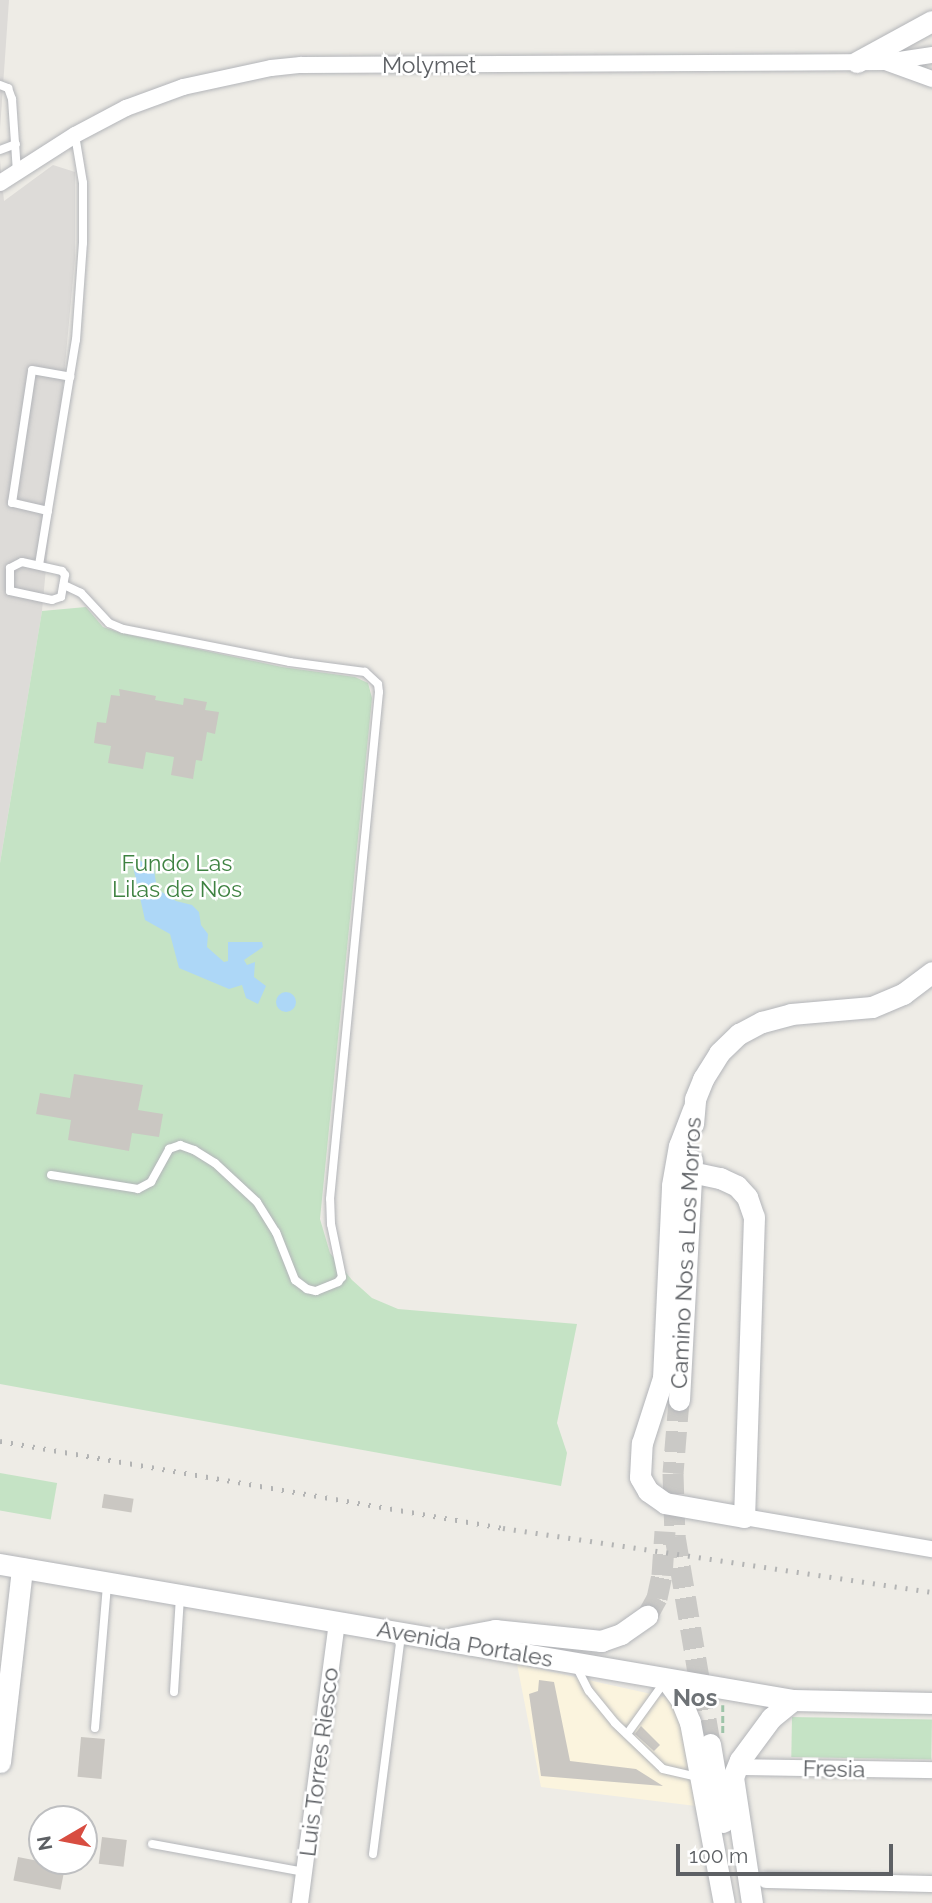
<!DOCTYPE html>
<style>
body{margin:0}
#map{position:relative;width:932px;height:1903px;overflow:hidden;background:#eeece6;font-family:Raleway,sans-serif}
div>[style]{position:absolute}
[style*='--x']{left:calc(var(--x)*1px);top:calc(var(--y)*1px);width:calc(var(--w)*1px);rotate:calc(var(--a)*1deg)}
.commercial>*{inset:0;background:#fbf4de}
.industrial>*{inset:0;background:#dddbd8}
.green>*{inset:0;background:#c5e3c5;transform-origin:0 0}
.water>*{inset:0;background:#add7f7}
.round{border-radius:50%}
.building>*{inset:0;background:#cac7c2;transform-origin:0 0}
.secondary-tunnel>*{height:21px;margin-top:-10.5px;transform-origin:0;background:repeating-linear-gradient(90deg,#cac9c6 0 21px,transparent 0 31px)}
.path>*{height:2.5px;margin-top:-1.25px;transform-origin:0;background:repeating-linear-gradient(90deg,#9ec4a9 0 7px,transparent 0 10.5px)}
.roads{filter:drop-shadow(0 0 2px #b3b5b9) drop-shadow(0 0 2px #b3b5b9)}
.lane>*{height:8px;margin:-4px;padding:0 4px;transform-origin:4px;border-radius:4px;background:#fff}
.street>*{height:16px;margin:-8px;padding:0 8px;transform-origin:8px;border-radius:8px;background:#fff}
.secondary>*{height:21px;margin:-10.5px;padding:0 10.5px;transform-origin:10.5px;border-radius:10.5px;background:#fff}
.rail>*{height:4.5px;margin-top:-2.25px;transform-origin:0;background:repeating-linear-gradient(90deg,#b3b4b4 0 2px,transparent 0 11px)}
span{translate:-50% -50%;white-space:nowrap;text-align:center;line-height:1.15;-webkit-text-stroke:5px #fff;paint-order:stroke}
.street-label{font-size:23px;color:#5d6064}
.park-label{font-size:23px;color:#3e8241}
.neighbourhood-label{font-size:24px;color:#6e7276;font-weight:700}
.north{position:absolute;left:28px;top:1805px;width:70px;height:70px;box-sizing:border-box;background:#fff;border:2px solid #bebfc1;border-radius:50%;rotate:260deg;font-size:19px;font-weight:700;line-height:28px;text-align:center;color:#5d6064}
.north::after{content:'';display:block;margin:auto;width:24px;height:32px;background:#d84d41;clip-path:polygon(50% 0,100% 100%,50% 72%,0 100%)}
.scale{position:absolute;left:676px;top:1844px;width:217px;height:32px;box-sizing:border-box;border:4px solid #5d6064;border-top:0;padding-left:9px;font-size:21px;line-height:24px;white-space:nowrap;color:#5d6064;-webkit-text-stroke:5px #fff;paint-order:stroke}
</style>
<div id="map">
<div class="commercial">
<i style="clip-path:polygon(517px 1664px,669px 1698px,677px 1708px,696px 1806px,541px 1787px)"></i>
</div>
<div class="industrial">
<i style="clip-path:polygon(0 0,9px 0,0 129px)"></i>
<i style="clip-path:polygon(0 160px,4px 201px,53px 165px,75px 172px,75px 258px,42px 611px,0 863px)"></i>
</div>
<div class="green">
<i style="clip-path:polygon(86px 607px,103px 627px,121px 633px,282px 667px,355px 677px,368px 683px,372px 698px,320px 1219px,330px 1253px,352px 1280px,372px 1298px,398px 1309px,577px 1324px,557px 1423px,567px 1453px,561px 1486px,0 1384px,0 863px,42px 611px)"></i>
<i style="left:0;top:1473px;width:58px;height:37px;rotate:10deg"></i>
<i style="left:792px;top:1717px;width:140px;height:40px;rotate:1deg"></i>
</div>
<div class="water">
<i style="clip-path:polygon(138px 859px,154px 870px,157px 889px,176px 901px,192px 905px,199px 912px,201px 925px,208px 934px,207px 947px,224px 962px,228px 961px,228px 942px,262px 942px,263px 947px,244px 960px,247px 965px,255px 962px,254px 977px,266px 986px,258px 1004px,246px 998px,242px 985px,229px 989px,179px 968px,170px 934px,145px 920px,132px 862px)"></i>
<i class="round" style="left:276px;top:992px;width:20px;height:20px"></i>
</div>
<div class="building">
<i style="clip-path:polygon(119px 689px,156px 696px,155px 700px,183px 705px,184px 698px,207px 702px,205px 710px,219px 712px,215px 734px,207px 732px,202px 761px,196px 760px,193px 779px,171px 775px,174px 757px,146px 752px,143px 769px,108px 763px,111px 746px,94px 743px,97px 722px,106px 723px,111px 695px,120px 696px)"></i>
<i style="clip-path:polygon(74px 1074px,143px 1085px,138px 1110px,163px 1114px,159px 1137px,132px 1133px,129px 1151px,68px 1140px,71px 1120px,36px 1114px,40px 1093px,70px 1098px)"></i>
<i style="left:104px;top:1494px;width:30px;height:14px;rotate:9deg"></i>
<i style="clip-path:polygon(539px 1680px,554px 1682px,570px 1761px,636px 1769px,663px 1786px,541px 1776px,529px 1694px,538px 1691px)"></i>
<i style="clip-path:polygon(641px 1726px,660px 1745px,654px 1751px,635px 1734px)"></i>
<i style="left:81px;top:1737px;width:24px;height:40px;rotate:5deg"></i>
<i style="left:102px;top:1837px;width:25px;height:27px;rotate:7deg"></i>
<i style="left:18px;top:1857px;width:48px;height:24px;rotate:11deg"></i>
</div>
<div class="secondary-tunnel">
<i style="--x:679;--y:1400;--w:73;--a:94.7"></i>
<i style="--x:673;--y:1473;--w:63;--a:88.2"></i>
<i style="--x:675;--y:1536;--w:211;--a:80.4"></i>
<i style="--x:647;--y:1616;--w:21;--a:-61"></i>
<i style="--x:657;--y:1598;--w:24;--a:-78"></i>
<i style="--x:662;--y:1575;--w:44;--a:-86.1"></i>
</div>
<div class="path">
<i style="--x:723;--y:1705;--w:28;--a:90"></i>
</div>
<div class="roads">
<div class="lane">
<i style="--x:0;--y:85;--w:9;--a:21"></i>
<i style="--x:8;--y:88;--w:12;--a:70"></i>
<i style="--x:12;--y:99;--w:73;--a:86.1"></i>
<i style="--x:0;--y:150;--w:17;--a:-21"></i>
<i style="--x:48;--y:511;--w:37;--a:-167"></i>
<i style="--x:12;--y:503;--w:134;--a:-81.4"></i>
<i style="--x:32;--y:370;--w:39;--a:10"></i>
<i style="--x:22;--y:562;--w:41;--a:12.7"></i>
<i style="--x:62;--y:571;--w:5;--a:53"></i>
<i style="--x:65;--y:575;--w:22;--a:100"></i>
<i style="--x:61;--y:597;--w:9;--a:162"></i>
<i style="--x:52;--y:600;--w:43;--a:-167.9"></i>
<i style="--x:10;--y:591;--w:23;--a:-90"></i>
<i style="--x:10;--y:568;--w:13;--a:-27"></i>
<i style="--x:39;--y:565;--w:228;--a:-80.7"></i>
<i style="--x:76;--y:340;--w:97;--a:-85.9"></i>
<i style="--x:83;--y:243;--w:60;--a:-90"></i>
<i style="--x:83;--y:183;--w:49;--a:-99.5"></i>
<i style="--x:51;--y:1175;--w:88;--a:9.1"></i>
<i style="--x:138;--y:1189;--w:15;--a:-28"></i>
<i style="--x:151;--y:1182;--w:38;--a:-61"></i>
<i style="--x:169;--y:1149;--w:12;--a:-20"></i>
<i style="--x:180;--y:1145;--w:15;--a:20"></i>
<i style="--x:194;--y:1150;--w:25;--a:32"></i>
<i style="--x:215;--y:1163;--w:57;--a:42.9"></i>
<i style="--x:257;--y:1202;--w:36;--a:58"></i>
<i style="--x:276;--y:1232;--w:52;--a:68.4"></i>
<i style="--x:295;--y:1280;--w:15;--a:37"></i>
<i style="--x:307;--y:1289;--w:9;--a:13"></i>
<i style="--x:316;--y:1291;--w:24;--a:-22"></i>
<i style="--x:338;--y:1282;--w:6;--a:-51"></i>
<i style="--x:342;--y:1277;--w:54;--a:-101.7"></i>
<i style="--x:331;--y:1224;--w:25;--a:-92"></i>
<i style="--x:330;--y:1199;--w:509;--a:-84.48"></i>
<i style="--x:379;--y:692;--w:8;--a:-97"></i>
<i style="--x:378;--y:684;--w:18;--a:-137"></i>
<i style="--x:365;--y:672;--w:76;--a:-172.4"></i>
<i style="--x:290;--y:662;--w:170;--a:-168.8"></i>
<i style="--x:123;--y:629;--w:15;--a:-157"></i>
<i style="--x:109;--y:623;--w:41;--a:-133"></i>
<i style="--x:81;--y:593;--w:19;--a:-155"></i>
<i style="--x:576;--y:1666;--w:28;--a:63"></i>
<i style="--x:589;--y:1691;--w:41;--a:50.9"></i>
<i style="--x:615;--y:1723;--w:66;--a:43.8"></i>
<i style="--x:663;--y:1769;--w:37;--a:13"></i>
<i style="--x:174;--y:1692;--w:95;--a:-86.4"></i>
<i style="--x:95;--y:1728;--w:144;--a:-85.2"></i>
<i style="--x:627;--y:1734;--w:67;--a:-54.2"></i>
<i style="--x:152;--y:1844;--w:155;--a:10.4"></i>
<i style="--x:373;--y:1854;--w:222;--a:-82.7"></i>
</div>
<div class="street">
<i style="--x:888;--y:63;--w:47;--a:20"></i>
<i style="--x:0;--y:183;--w:89;--a:-32.6"></i>
<i style="--x:75;--y:135;--w:58;--a:-27.9"></i>
<i style="--x:126;--y:108;--w:61;--a:-20.2"></i>
<i style="--x:183;--y:87;--w:90;--a:-12.2"></i>
<i style="--x:271;--y:68;--w:30;--a:-6"></i>
<i style="--x:301;--y:65;--w:585;--a:-0.29"></i>
<i style="--x:886;--y:62;--w:47;--a:-8.7"></i>
<i style="--x:744;--y:1517;--w:191;--a:9.7"></i>
<i style="--x:736;--y:1767;--w:196;--a:0.9"></i>
<i style="--x:766;--y:1880;--w:166;--a:1.4"></i>
<i style="--x:300;--y:1903;--w:284;--a:-82.5"></i>
</div>
<div class="secondary">
<i style="--x:857;--y:62;--w:85;--a:-28.7"></i>
<i style="--x:693;--y:1124;--w:25;--a:-85"></i>
<i style="--x:695;--y:1099;--w:22;--a:-68"></i>
<i style="--x:703;--y:1079;--w:31;--a:-58"></i>
<i style="--x:719;--y:1053;--w:28;--a:-44"></i>
<i style="--x:739;--y:1034;--w:26;--a:-28"></i>
<i style="--x:762;--y:1022;--w:30;--a:-15"></i>
<i style="--x:791;--y:1014;--w:81;--a:-4.9"></i>
<i style="--x:872;--y:1007;--w:34;--a:-23"></i>
<i style="--x:903;--y:994;--w:36;--a:-37"></i>
<i style="--x:691;--y:1172;--w:30;--a:12"></i>
<i style="--x:720;--y:1178;--w:19;--a:25"></i>
<i style="--x:737;--y:1186;--w:15;--a:48"></i>
<i style="--x:747;--y:1197;--w:21;--a:71"></i>
<i style="--x:754;--y:1217;--w:300;--a:91.9"></i>
<i style="--x:744;--y:1517;--w:80;--a:-170"></i>
<i style="--x:665;--y:1503;--w:21;--a:-145"></i>
<i style="--x:648;--y:1491;--w:16;--a:-120"></i>
<i style="--x:640;--y:1477;--w:34;--a:-87"></i>
<i style="--x:642;--y:1443;--w:68;--a:-72.1"></i>
<i style="--x:663;--y:1378;--w:193;--a:-87.3"></i>
<i style="--x:672;--y:1185;--w:40;--a:-80"></i>
<i style="--x:679;--y:1146;--w:39;--a:-69"></i>
<i style="--x:679;--y:1400;--w:240;--a:-86.9"></i>
<i style="--x:0;--y:1564;--w:805;--a:9.73"></i>
<i style="--x:793;--y:1700;--w:139;--a:1.2"></i>
<i style="--x:452;--y:1638;--w:44;--a:-10.5"></i>
<i style="--x:495;--y:1630;--w:107;--a:5.9"></i>
<i style="--x:601;--y:1641;--w:21;--a:-19"></i>
<i style="--x:621;--y:1634;--w:32;--a:-35"></i>
<i style="--x:666;--y:1679;--w:26;--a:54"></i>
<i style="--x:681;--y:1700;--w:24;--a:68"></i>
<i style="--x:690;--y:1722;--w:184;--a:79.4"></i>
<i style="--x:710;--y:1744;--w:79;--a:80.5"></i>
<i style="--x:0;--y:1762;--w:195;--a:-83.5"></i>
<i style="--x:752;--y:1903;--w:127;--a:-98.6"></i>
<i style="--x:733;--y:1777;--w:18;--a:-68"></i>
<i style="--x:740;--y:1760;--w:52;--a:-53.6"></i>
<i style="--x:771;--y:1718;--w:28;--a:-39"></i>
</div>
</div>
<div class="rail">
<i style="--x:0;--y:1441;--w:510;--a:9.81"></i>
<i style="--x:503;--y:1528;--w:434;--a:8.5"></i>
</div>
<div class="street-label">
<span style="left:429px;top:65px">Molymet</span>
<span style="left:686px;top:1253px;rotate:-87deg">Camino Nos a Los Morros</span>
<span style="left:465px;top:1644px;rotate:10deg">Avenida Portales</span>
<span style="left:319px;top:1762px;rotate:-83deg">Luis Torres Riesco</span>
<span style="left:834px;top:1769px;rotate:1deg">Fresia</span>
</div>
<div class="park-label">
<span style="left:177px;top:876px">Fundo Las<br>Lilas de Nos</span>
</div>
<div class="neighbourhood-label">
<span style="left:695px;top:1698px">Nos</span>
</div>
<div class="north">N</div>
<div class="scale">100 m</div>
</div>
